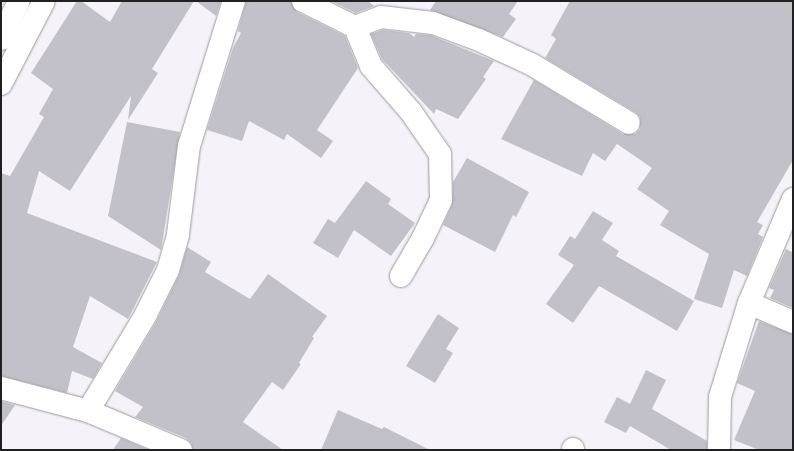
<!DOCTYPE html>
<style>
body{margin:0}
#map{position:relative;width:794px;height:451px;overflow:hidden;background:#f6f2fa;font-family:Overpass,sans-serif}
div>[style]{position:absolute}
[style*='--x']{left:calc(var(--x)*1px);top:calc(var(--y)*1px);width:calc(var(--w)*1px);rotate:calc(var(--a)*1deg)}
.building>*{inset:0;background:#c2c1c9}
.roads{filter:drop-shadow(0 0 1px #9c989f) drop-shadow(0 0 1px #9c989f)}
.street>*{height:22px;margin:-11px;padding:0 11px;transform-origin:11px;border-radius:11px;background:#fff}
.secondary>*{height:22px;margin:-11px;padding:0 11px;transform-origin:11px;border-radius:11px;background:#fff}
.highway>*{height:22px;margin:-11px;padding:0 11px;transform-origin:11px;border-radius:11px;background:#fff}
span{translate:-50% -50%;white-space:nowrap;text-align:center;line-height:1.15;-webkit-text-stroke:3px #fff;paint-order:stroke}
.frame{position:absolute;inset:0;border:2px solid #201f21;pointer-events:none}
</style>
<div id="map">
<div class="building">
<i style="clip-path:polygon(77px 1px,81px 1px,110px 22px,122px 1px,194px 1px,152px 69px,158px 73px,128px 120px,131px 96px,70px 191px,39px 171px,27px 213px,157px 262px,128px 319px,90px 296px,73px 347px,102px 363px,93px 379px,72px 371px,67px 393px,1px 376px,1px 173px,10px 176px,44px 117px,39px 114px,53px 89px,31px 73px)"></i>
<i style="clip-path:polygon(196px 1px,221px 1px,216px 16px)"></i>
<i style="clip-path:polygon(246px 1px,291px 1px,297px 12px,345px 36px,358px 68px,317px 130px,333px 141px,321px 158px,287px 134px,284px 140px,249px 121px,242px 141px,207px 130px,233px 48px,241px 33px,238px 31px)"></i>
<i style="clip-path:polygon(331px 1px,368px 1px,374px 6px,356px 13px)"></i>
<i style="clip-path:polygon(436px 1px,518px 1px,509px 14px,516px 19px,503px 37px,430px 10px)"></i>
<i style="clip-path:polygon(570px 1px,793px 1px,793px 160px,757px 222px,763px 225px,758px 234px,763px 237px,747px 276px,734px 270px,722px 308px,694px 299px,709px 254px,660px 225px,669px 211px,637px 189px,652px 168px,617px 144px,605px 161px,593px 153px,582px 176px,501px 139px,534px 80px,623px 134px,635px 134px,640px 129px,640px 117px,635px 112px,545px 58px,556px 39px,551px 35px)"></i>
<i style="clip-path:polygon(383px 30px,409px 33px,414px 37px,416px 34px,430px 35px,494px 61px,483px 77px,486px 79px,458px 119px,436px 109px,434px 114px,382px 59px,371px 34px)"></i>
<i style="clip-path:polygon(127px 122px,180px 132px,161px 250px,108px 216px)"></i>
<i style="clip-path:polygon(467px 158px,529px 192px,516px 217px,513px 215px,495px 252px,443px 225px,452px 205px,453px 182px)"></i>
<i style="clip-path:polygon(366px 181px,391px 199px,388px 204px,415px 223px,391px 256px,354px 230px,338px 258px,313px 243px,328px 219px,335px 223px)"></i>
<i style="clip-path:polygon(593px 211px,613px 223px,602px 240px,619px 251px,616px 256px,694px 301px,677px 331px,599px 286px,573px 323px,546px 304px,574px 265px,558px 255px,570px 236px,575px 239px)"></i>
<i style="clip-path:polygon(187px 247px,211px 262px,205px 272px,250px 299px,268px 274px,327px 316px,312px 337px,314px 338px,299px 363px,301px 364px,283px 390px,272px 382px,243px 422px,283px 450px,193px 450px,191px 443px,186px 438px,135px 417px,143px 407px,115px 391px,156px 322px,179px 275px)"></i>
<i style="clip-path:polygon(793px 248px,793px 308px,770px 298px,774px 290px,769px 288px,786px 249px,792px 252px)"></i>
<i style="clip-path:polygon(438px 314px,459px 328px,446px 349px,453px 353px,435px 383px,406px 366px)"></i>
<i style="clip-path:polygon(759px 321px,793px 334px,793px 450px,759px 450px,734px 440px,755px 391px,737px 383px)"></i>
<i style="clip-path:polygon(646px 370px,666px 380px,652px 409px,707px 441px,707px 450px,671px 450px,630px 426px,626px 433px,604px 422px,617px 397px,630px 404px)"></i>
<i style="clip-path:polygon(1px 401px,15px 405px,1px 426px)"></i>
<i style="clip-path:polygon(338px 410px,382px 429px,384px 427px,430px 450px,321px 450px)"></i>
<i style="clip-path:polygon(121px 438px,149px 450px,113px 450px)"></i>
</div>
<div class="roads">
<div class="street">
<i style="--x:303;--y:1;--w:58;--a:26.6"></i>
<i style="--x:355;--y:27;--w:42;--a:67.7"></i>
<i style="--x:371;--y:66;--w:61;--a:49"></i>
<i style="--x:411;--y:112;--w:51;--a:55.4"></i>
<i style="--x:440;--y:154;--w:46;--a:88.8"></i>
<i style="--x:441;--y:200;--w:42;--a:115.3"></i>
<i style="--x:423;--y:238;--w:44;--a:120.1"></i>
<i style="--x:355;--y:27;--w:28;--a:-21"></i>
<i style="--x:381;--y:17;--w:52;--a:6.6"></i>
<i style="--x:433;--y:23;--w:49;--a:20.3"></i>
<i style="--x:479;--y:40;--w:57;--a:24.8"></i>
<i style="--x:531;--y:64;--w:114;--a:31"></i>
<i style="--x:749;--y:303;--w:48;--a:23.4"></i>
<i style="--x:88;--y:411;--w:111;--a:-59"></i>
<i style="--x:145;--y:316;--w:51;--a:-63.4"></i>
<i style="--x:168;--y:270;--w:37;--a:-74"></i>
<i style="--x:178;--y:234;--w:89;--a:-82.9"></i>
<i style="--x:189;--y:146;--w:152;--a:-72.8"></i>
<i style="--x:573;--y:450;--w:1;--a:-90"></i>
<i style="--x:719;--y:450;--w:53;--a:-88.9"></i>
<i style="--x:720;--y:397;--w:98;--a:-72.9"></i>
<i style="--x:749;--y:303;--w:113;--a:-67.1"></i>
</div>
<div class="secondary">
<i style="--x:1;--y:388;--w:90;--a:14.8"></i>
<i style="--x:88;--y:411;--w:101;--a:22.8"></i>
</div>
<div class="highway">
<i style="--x:1;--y:39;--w:42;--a:-64.7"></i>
<i style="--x:1;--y:84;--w:93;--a:-62.6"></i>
</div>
</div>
<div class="frame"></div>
</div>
